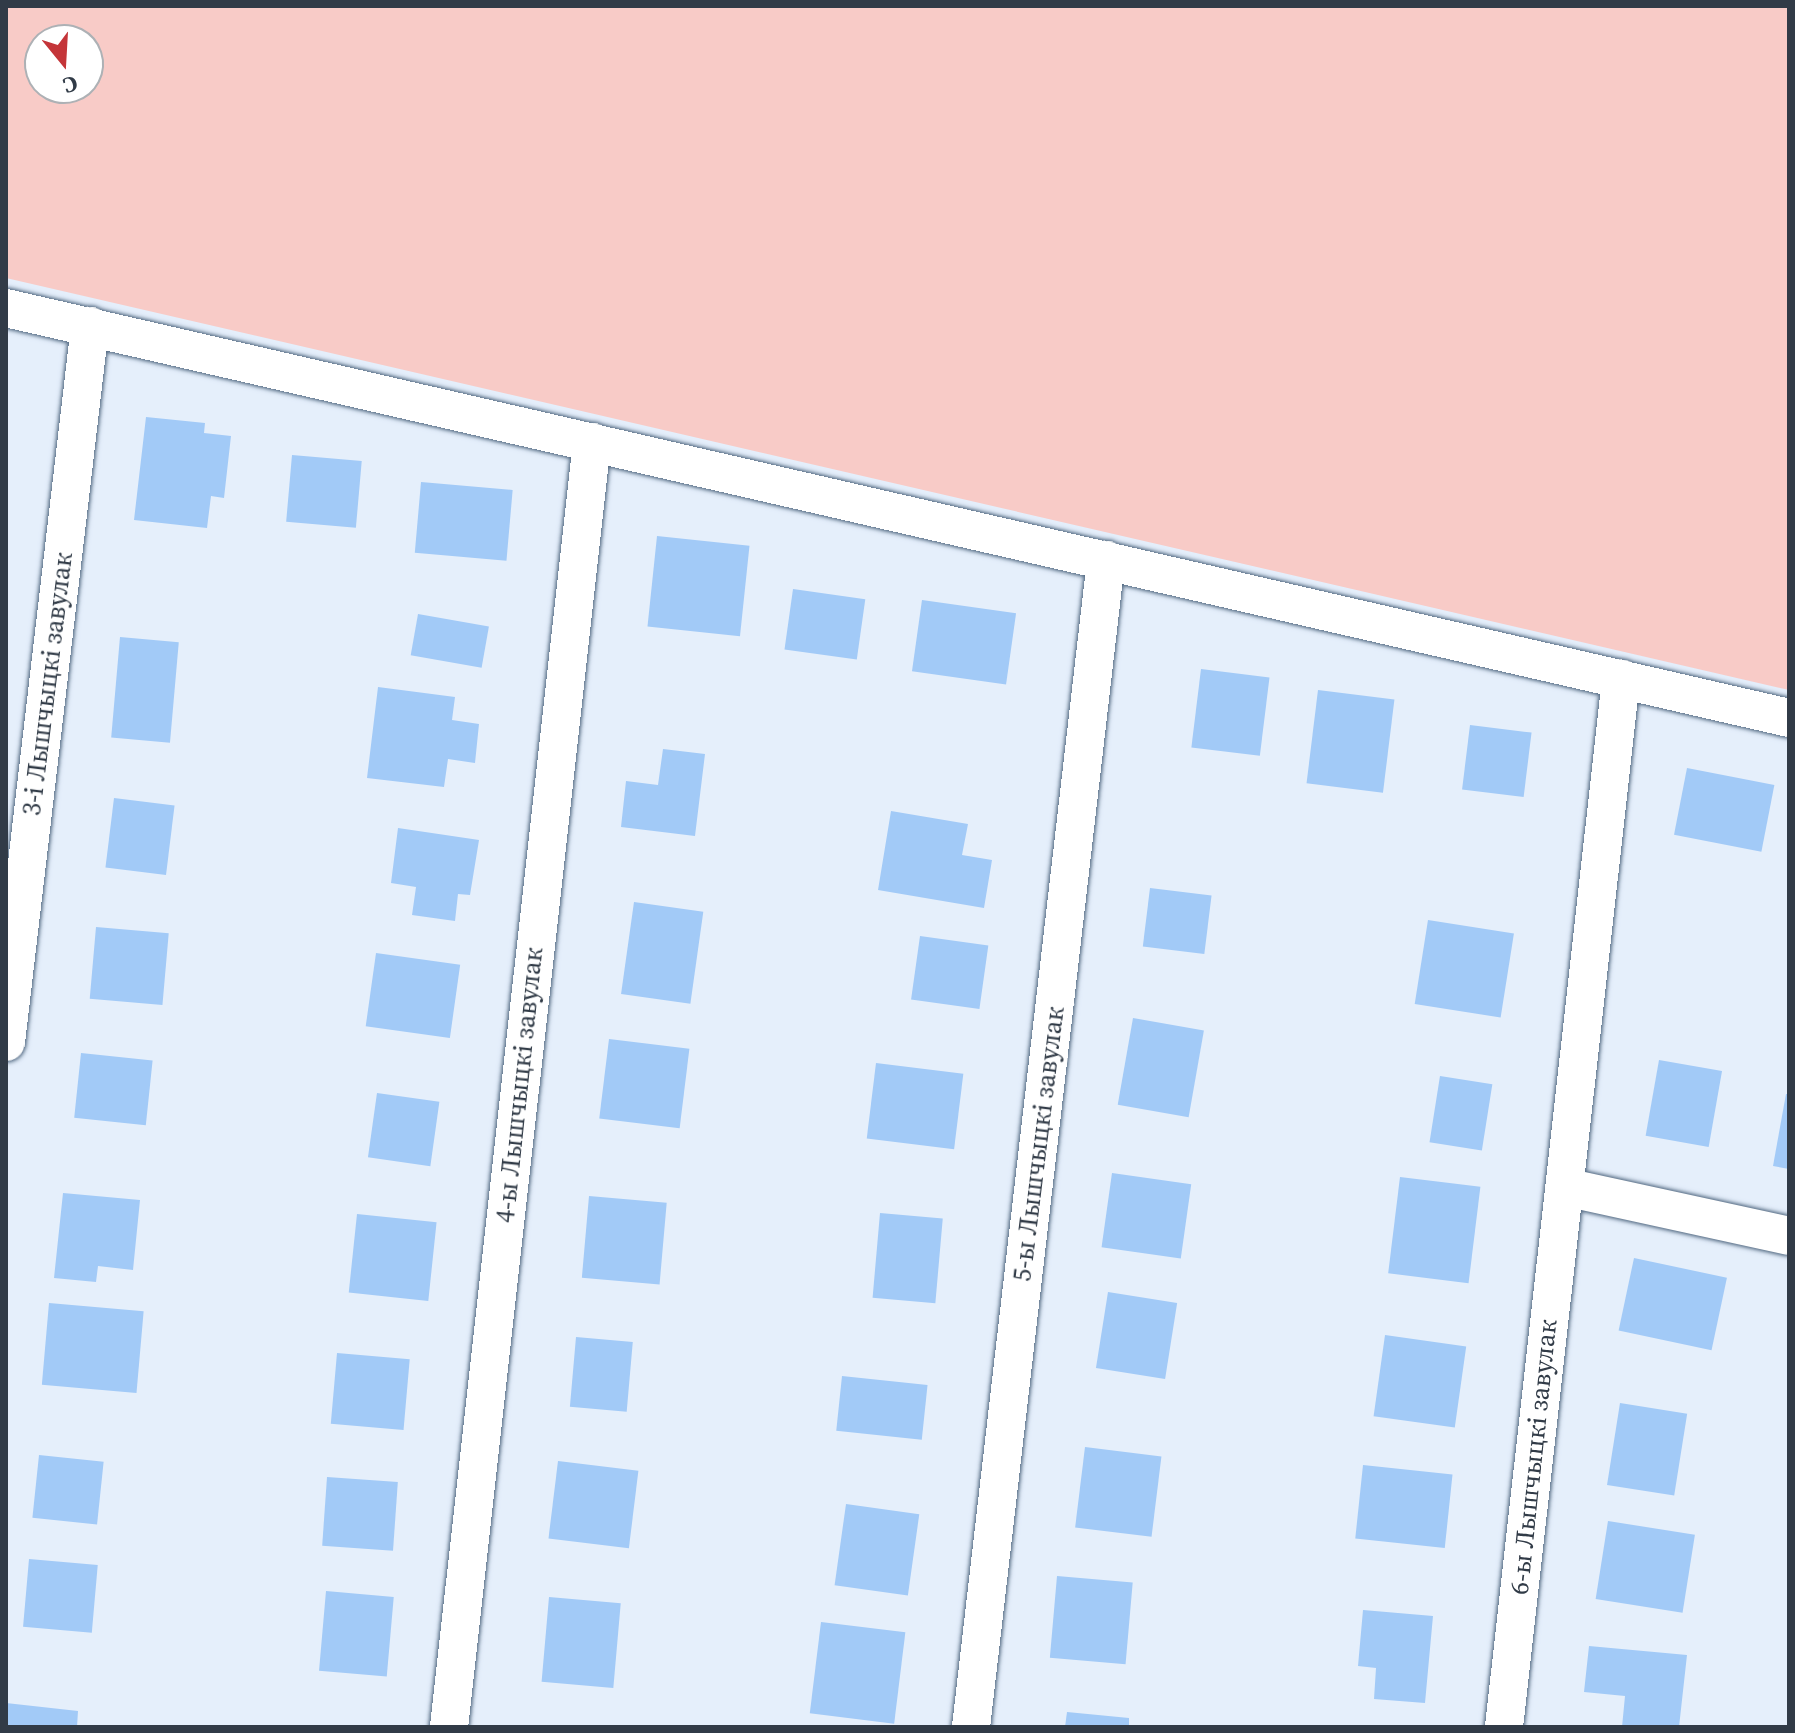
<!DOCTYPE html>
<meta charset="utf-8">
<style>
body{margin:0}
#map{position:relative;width:1795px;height:1733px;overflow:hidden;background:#e5effb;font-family:"Source Serif 4",serif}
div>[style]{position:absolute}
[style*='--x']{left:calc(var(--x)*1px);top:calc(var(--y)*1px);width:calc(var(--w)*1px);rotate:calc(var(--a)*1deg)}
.green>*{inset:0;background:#f8cbc7}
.building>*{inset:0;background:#a2caf7;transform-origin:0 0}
.roads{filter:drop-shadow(0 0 2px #516881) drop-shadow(0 0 2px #516881)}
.street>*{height:38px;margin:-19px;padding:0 19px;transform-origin:19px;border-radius:19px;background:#fff}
span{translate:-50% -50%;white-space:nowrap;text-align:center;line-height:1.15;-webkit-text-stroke:8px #fff;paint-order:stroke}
.street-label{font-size:26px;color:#313b47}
.frame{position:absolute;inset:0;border:8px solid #313b47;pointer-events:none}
.north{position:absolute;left:24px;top:24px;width:80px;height:80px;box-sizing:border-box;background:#fff;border:2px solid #adb1b5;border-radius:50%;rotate:162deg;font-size:22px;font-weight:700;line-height:32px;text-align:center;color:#313b47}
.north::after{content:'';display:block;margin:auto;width:28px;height:36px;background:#c43539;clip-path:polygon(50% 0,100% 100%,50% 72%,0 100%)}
</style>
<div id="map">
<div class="green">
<i style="clip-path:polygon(evenodd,6px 6px,1789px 6px,1789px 690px,6px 278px,6px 6px,40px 40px,88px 40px,88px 88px,40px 88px,40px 40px)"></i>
</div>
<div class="building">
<i style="clip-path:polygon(146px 417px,205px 423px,204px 433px,231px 436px,224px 498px,211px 496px,207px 528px,134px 520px)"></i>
<i style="left:292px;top:455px;width:70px;height:67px;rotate:5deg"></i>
<i style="left:421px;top:482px;width:92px;height:71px;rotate:5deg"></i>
<i style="left:657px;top:536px;width:93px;height:91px;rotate:6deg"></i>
<i style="left:793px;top:589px;width:73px;height:61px;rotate:8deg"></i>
<i style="left:922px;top:600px;width:95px;height:72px;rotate:8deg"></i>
<i style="left:418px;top:614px;width:72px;height:42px;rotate:10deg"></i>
<i style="left:120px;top:637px;width:59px;height:101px;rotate:5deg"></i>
<i style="left:1201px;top:669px;width:69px;height:79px;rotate:7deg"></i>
<i style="clip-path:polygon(378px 687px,455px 697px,452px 720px,479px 724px,475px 763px,448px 759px,444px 787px,367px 778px)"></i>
<i style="left:1318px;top:690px;width:77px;height:94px;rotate:7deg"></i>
<i style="left:1470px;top:725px;width:62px;height:65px;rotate:7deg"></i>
<i style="clip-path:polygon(663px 749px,705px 754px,695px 836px,621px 827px,626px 781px,658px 785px)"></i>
<i style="left:1687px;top:768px;width:89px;height:68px;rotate:11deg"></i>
<i style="left:114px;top:798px;width:61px;height:70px;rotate:7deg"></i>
<i style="clip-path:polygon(891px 811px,968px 824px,962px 855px,992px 860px,984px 908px,878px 890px)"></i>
<i style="clip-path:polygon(398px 828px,479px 840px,470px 895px,458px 894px,455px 921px,412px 915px,416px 887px,391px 883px)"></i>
<i style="left:1150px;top:888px;width:62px;height:59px;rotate:7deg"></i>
<i style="left:634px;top:902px;width:70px;height:93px;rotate:8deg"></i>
<i style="left:1428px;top:920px;width:87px;height:85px;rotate:9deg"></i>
<i style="left:96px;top:927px;width:73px;height:72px;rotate:5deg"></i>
<i style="left:920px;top:936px;width:69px;height:64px;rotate:8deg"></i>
<i style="left:376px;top:953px;width:85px;height:74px;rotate:8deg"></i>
<i style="left:1133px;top:1018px;width:72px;height:88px;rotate:10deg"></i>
<i style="left:609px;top:1039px;width:81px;height:80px;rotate:7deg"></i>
<i style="left:81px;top:1053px;width:72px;height:65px;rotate:6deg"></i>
<i style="left:1659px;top:1060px;width:64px;height:77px;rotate:10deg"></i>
<i style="left:876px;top:1063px;width:88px;height:76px;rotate:7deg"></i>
<i style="left:1440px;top:1076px;width:53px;height:67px;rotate:9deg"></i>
<i style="left:377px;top:1093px;width:63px;height:65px;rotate:8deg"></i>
<i style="clip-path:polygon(1786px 1094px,1789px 1094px,1789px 1169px,1773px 1166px)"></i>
<i style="left:1112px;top:1173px;width:80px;height:75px;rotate:8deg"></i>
<i style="left:1400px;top:1177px;width:81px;height:97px;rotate:7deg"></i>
<i style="clip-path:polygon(63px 1193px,140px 1200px,133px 1270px,98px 1266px,96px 1282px,54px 1278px)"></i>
<i style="left:589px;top:1196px;width:78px;height:82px;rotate:5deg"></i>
<i style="left:880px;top:1213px;width:63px;height:85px;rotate:5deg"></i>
<i style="left:357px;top:1214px;width:80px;height:79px;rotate:6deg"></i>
<i style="left:1634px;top:1258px;width:95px;height:74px;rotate:12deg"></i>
<i style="left:1108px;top:1292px;width:70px;height:77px;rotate:9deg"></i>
<i style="left:49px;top:1303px;width:95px;height:82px;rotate:5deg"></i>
<i style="left:1385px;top:1335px;width:82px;height:82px;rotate:8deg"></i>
<i style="left:576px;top:1337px;width:57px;height:70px;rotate:5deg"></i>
<i style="left:337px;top:1353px;width:73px;height:71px;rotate:5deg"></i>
<i style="left:842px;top:1376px;width:86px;height:55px;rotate:6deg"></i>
<i style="left:1620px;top:1403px;width:68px;height:83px;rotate:9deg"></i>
<i style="left:1085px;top:1447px;width:77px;height:81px;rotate:7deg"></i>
<i style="left:39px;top:1455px;width:65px;height:63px;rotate:6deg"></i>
<i style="left:558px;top:1461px;width:81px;height:78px;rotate:7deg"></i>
<i style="left:1363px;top:1465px;width:90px;height:74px;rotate:6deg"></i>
<i style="left:327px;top:1477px;width:71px;height:69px;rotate:4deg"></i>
<i style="left:846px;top:1504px;width:74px;height:82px;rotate:8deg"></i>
<i style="left:1608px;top:1521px;width:88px;height:79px;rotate:9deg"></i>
<i style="left:29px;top:1559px;width:69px;height:68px;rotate:5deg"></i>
<i style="left:1057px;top:1576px;width:76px;height:82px;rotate:5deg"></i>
<i style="left:326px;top:1591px;width:68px;height:80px;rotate:5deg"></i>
<i style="left:549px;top:1597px;width:72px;height:85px;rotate:5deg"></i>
<i style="clip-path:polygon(1363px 1610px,1433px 1616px,1425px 1703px,1374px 1699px,1376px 1668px,1358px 1666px)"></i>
<i style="left:821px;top:1622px;width:85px;height:92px;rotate:7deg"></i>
<i style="clip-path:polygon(1589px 1646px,1687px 1655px,1679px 1727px,1622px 1727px,1625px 1696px,1584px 1692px)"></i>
<i style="clip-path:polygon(6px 1703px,78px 1711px,77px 1727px,6px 1727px)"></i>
<i style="clip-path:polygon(1067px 1712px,1129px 1718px,1129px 1727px,1065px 1727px)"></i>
</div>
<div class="roads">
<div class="street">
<i style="--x:6;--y:308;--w:1830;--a:12.95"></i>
<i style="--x:6;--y:1042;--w:721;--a:-83.31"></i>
<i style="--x:1565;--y:1187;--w:229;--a:12.3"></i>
<i style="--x:449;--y:1727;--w:1293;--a:-83.65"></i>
<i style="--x:971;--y:1727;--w:1175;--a:-83.4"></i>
<i style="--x:1504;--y:1727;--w:1055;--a:-83.63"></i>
</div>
</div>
<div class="street-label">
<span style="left:48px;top:684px;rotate:-83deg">3-і Лышчыцкі завулак</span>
<span style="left:520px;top:1085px;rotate:-84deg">4-ы Лышчыцкі завулак</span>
<span style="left:1039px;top:1144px;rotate:-83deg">5-ы Лышчыцкі завулак</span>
<span style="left:1534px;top:1457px;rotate:-84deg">6-ы Лышчыцкі завулак</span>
</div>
<div class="frame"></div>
<div class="north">С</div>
</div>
